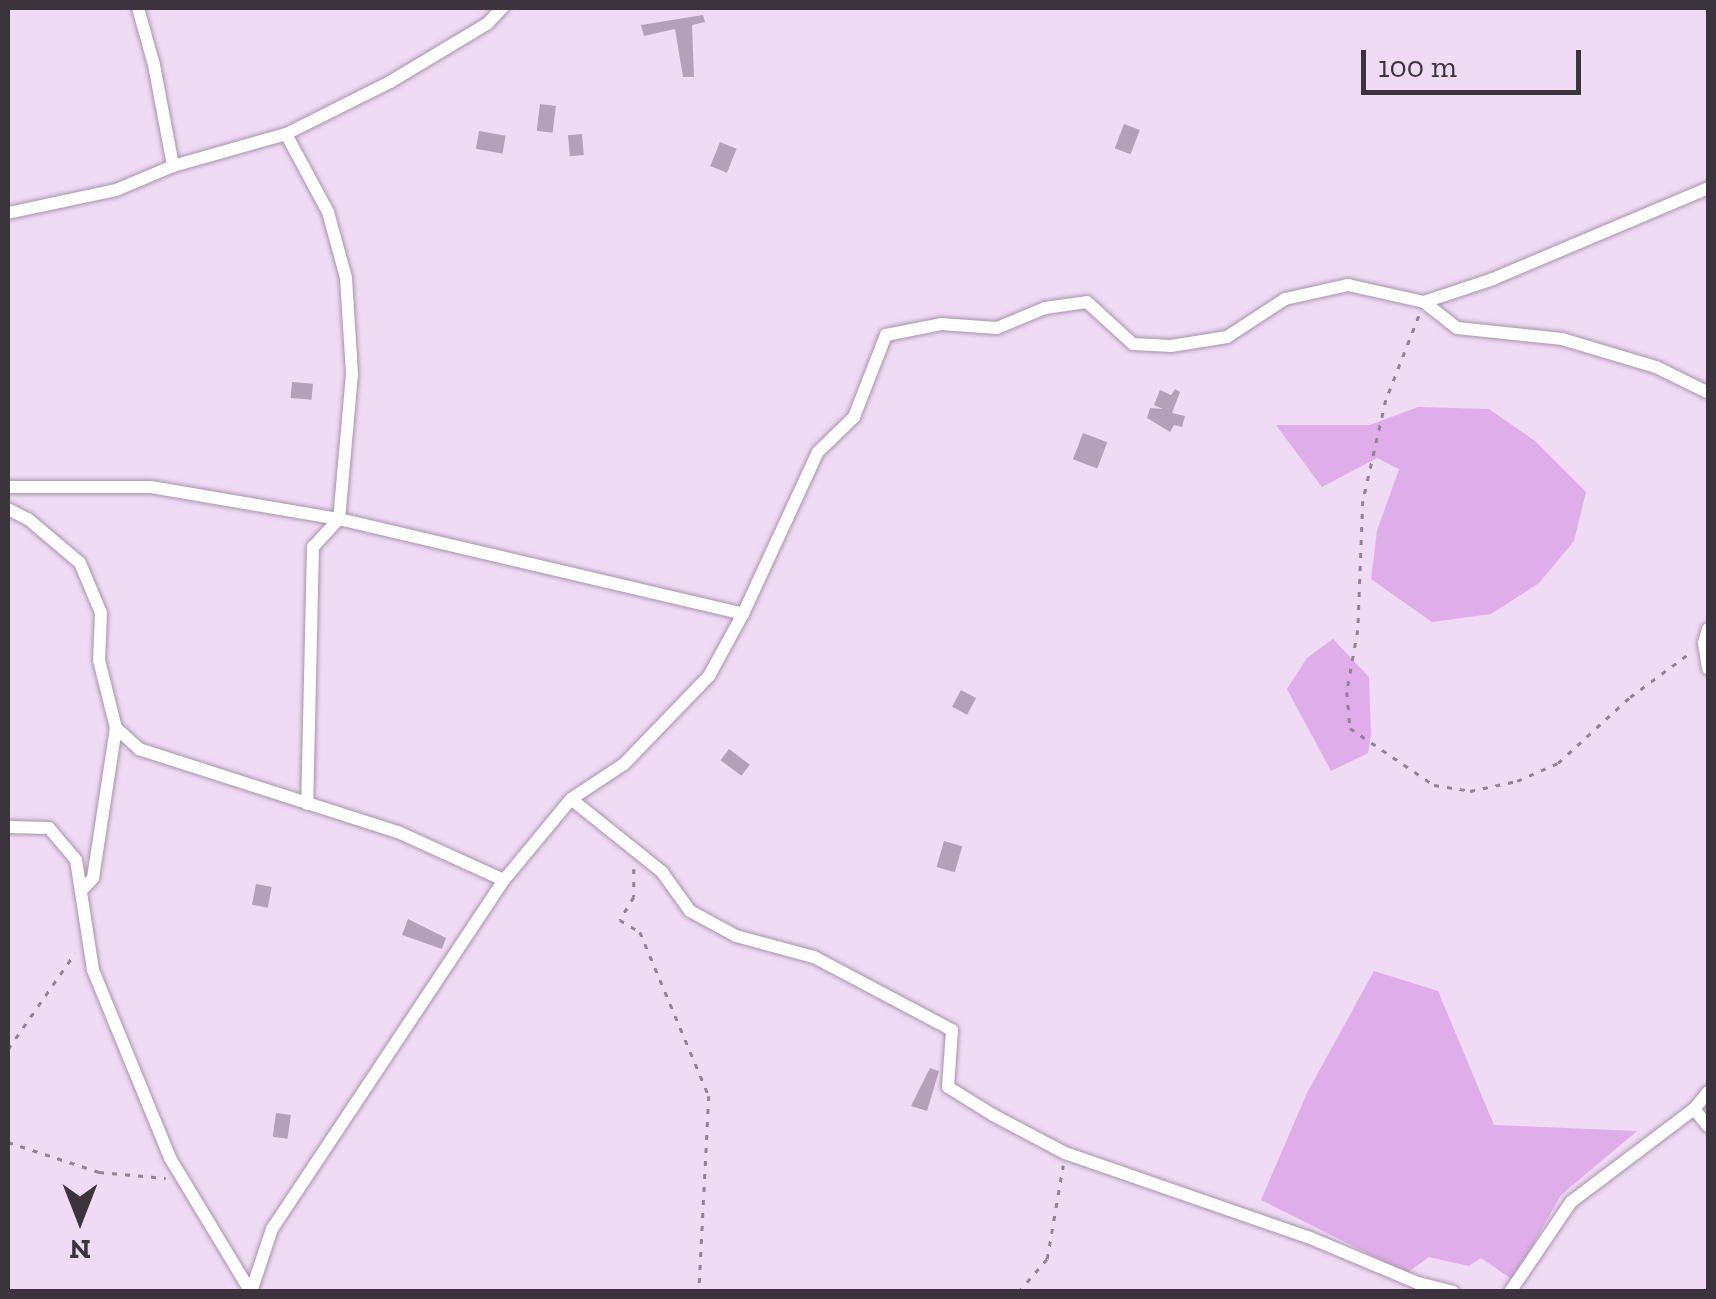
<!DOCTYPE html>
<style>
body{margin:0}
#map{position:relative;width:1716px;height:1299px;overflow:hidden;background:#efdbf4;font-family:"Zilla Slab",serif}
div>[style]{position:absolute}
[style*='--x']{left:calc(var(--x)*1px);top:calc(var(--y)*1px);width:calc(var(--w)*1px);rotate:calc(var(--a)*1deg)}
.green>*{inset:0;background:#dfade9}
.building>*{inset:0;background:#b4a0b8;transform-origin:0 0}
.path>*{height:2.5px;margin-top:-1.25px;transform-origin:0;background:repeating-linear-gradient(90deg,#918394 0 5px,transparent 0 13px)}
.roads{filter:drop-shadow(0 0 2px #a693aa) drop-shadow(0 0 2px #a693aa)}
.street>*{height:12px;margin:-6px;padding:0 6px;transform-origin:6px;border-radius:6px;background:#fff}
span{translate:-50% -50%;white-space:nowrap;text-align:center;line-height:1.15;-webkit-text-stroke:9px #efdbf4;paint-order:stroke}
.frame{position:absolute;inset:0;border:10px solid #3c343d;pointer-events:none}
.north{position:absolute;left:30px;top:1169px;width:100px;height:100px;-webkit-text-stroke:8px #efdbf4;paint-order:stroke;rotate:180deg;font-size:28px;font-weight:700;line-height:40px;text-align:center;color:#3c343d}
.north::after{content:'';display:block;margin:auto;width:35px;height:45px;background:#3c343d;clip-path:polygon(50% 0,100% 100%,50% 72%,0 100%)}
.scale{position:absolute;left:1361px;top:50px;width:220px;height:45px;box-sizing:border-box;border:5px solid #3c343d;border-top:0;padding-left:12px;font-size:30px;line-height:35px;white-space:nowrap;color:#3c343d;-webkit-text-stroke:8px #efdbf4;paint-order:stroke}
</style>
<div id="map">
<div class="green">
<i style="clip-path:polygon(1418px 407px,1489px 409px,1535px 441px,1586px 492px,1574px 541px,1539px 583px,1491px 614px,1432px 622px,1371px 579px,1377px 531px,1399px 469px,1377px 458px,1322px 487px,1276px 425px,1370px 425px)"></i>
<i style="clip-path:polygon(1333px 639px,1369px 677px,1371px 735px,1368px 753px,1331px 771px,1287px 689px,1307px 658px)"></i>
<i style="clip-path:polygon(1374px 971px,1438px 991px,1494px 1125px,1637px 1131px,1561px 1195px,1513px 1280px,1481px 1258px,1469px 1266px,1429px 1257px,1407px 1273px,1261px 1200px,1307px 1093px)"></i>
</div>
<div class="building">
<i style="clip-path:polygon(703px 15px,705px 22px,692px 25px,694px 77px,683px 77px,675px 29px,644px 36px,641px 25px)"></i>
<i style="left:540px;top:104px;width:16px;height:27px;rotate:7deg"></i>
<i style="left:1124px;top:124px;width:17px;height:26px;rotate:21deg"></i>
<i style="left:479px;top:131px;width:27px;height:18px;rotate:10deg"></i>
<i style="left:582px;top:134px;width:21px;height:14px;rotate:85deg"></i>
<i style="left:720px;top:142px;width:18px;height:26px;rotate:22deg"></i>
<i style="left:292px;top:382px;width:21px;height:16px;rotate:5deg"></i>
<i style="clip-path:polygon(1175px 389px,1180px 392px,1172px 413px,1185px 416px,1182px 427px,1174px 425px,1170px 432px,1147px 418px,1150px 408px,1163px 409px,1154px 405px,1160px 390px,1171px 395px)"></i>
<i style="left:1083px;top:433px;width:26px;height:28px;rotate:21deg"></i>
<i style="left:961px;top:690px;width:17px;height:19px;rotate:28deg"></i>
<i style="left:729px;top:749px;width:26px;height:14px;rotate:37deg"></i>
<i style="left:944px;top:841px;width:19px;height:27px;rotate:16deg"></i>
<i style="left:256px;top:884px;width:16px;height:21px;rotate:11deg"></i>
<i style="clip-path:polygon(408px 919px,446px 938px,442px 949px,402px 935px)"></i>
<i style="clip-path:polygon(930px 1068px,939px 1071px,927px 1111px,911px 1106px)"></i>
<i style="left:276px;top:1113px;width:15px;height:24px;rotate:8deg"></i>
</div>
<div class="path">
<i style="--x:1419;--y:316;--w:90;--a:111.4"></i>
<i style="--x:1386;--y:400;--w:104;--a:102.8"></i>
<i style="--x:1363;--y:501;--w:129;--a:92.2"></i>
<i style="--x:1358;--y:630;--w:63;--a:100.1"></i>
<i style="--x:1347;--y:692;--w:36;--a:85"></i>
<i style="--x:1350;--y:728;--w:102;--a:34.2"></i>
<i style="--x:1434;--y:785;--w:36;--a:9"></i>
<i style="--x:1470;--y:791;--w:48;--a:-12"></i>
<i style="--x:1517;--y:781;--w:45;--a:-23.7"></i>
<i style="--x:1558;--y:763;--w:98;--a:-42.5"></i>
<i style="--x:1630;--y:697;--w:76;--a:-36.4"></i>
<i style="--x:634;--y:869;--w:28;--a:90"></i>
<i style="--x:634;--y:897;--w:27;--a:121"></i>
<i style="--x:620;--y:920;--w:23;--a:31"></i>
<i style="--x:640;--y:932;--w:178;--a:67.2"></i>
<i style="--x:709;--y:1096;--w:196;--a:92.9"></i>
<i style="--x:8;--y:1049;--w:117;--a:-55.1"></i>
<i style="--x:8;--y:1142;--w:96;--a:18.2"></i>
<i style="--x:99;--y:1172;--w:67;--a:5.1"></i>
<i style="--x:1018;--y:1292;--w:44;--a:-48.7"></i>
<i style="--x:1047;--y:1259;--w:95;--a:-80.3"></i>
</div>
<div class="roads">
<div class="street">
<i style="--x:138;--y:8;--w:59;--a:74.3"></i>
<i style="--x:154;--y:65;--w:103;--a:79.3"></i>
<i style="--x:286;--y:134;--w:89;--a:61.7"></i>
<i style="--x:328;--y:212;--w:68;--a:74.7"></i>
<i style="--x:346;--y:278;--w:96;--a:86.4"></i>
<i style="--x:352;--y:374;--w:146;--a:95.1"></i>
<i style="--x:339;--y:519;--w:38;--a:133"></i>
<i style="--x:313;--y:547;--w:257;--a:91.3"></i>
<i style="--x:8;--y:213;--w:110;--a:-12"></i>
<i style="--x:116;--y:190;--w:62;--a:-22.8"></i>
<i style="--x:173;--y:166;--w:117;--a:-15.8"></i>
<i style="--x:286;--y:134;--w:116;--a:-26.6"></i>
<i style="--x:390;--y:82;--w:114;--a:-31"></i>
<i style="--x:488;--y:23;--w:21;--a:-47"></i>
<i style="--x:1424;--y:302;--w:42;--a:38.2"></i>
<i style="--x:1457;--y:328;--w:106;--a:6"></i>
<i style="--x:1562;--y:339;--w:98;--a:16.6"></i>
<i style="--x:1656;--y:367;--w:57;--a:26.1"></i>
<i style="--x:8;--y:487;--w:143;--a:0"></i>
<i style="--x:151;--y:487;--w:191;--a:9.7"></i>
<i style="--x:339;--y:519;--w:415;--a:13.2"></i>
<i style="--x:8;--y:509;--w:22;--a:27"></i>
<i style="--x:28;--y:519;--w:68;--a:40.2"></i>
<i style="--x:80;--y:563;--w:54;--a:67.2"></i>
<i style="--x:101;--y:613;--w:47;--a:92.4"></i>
<i style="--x:99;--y:660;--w:70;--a:76"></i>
<i style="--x:116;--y:728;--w:31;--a:42"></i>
<i style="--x:139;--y:749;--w:272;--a:17.8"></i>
<i style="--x:398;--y:832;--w:116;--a:24.4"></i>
<i style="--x:1708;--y:629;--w:15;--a:106"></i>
<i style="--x:1704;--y:643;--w:26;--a:81"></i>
<i style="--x:571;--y:799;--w:117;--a:38.7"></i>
<i style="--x:662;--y:872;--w:48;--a:54.3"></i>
<i style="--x:690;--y:911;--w:52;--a:28.5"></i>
<i style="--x:736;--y:936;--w:81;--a:15.1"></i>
<i style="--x:814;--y:957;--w:156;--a:27.9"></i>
<i style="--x:952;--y:1030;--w:57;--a:94"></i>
<i style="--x:948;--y:1087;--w:53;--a:31.9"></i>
<i style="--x:993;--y:1115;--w:81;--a:27.8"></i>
<i style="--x:1065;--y:1153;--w:257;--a:19.1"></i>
<i style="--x:1308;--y:1237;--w:119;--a:22.7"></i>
<i style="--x:1418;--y:1283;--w:36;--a:14"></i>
<i style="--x:8;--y:827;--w:41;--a:1.4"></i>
<i style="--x:49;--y:828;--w:42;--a:49.8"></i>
<i style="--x:76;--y:860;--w:111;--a:81.2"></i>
<i style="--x:93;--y:970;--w:203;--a:67.7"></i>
<i style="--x:170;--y:1158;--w:153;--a:58.9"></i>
<i style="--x:81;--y:891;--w:18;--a:-47"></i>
<i style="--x:93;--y:878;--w:152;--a:-81.3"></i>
<i style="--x:1708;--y:1092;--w:22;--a:129"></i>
<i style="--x:1694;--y:1109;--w:22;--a:51"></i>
<i style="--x:251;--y:1292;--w:66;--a:-71.6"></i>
<i style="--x:272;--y:1229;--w:419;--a:-56.4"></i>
<i style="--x:504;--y:880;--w:105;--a:-50.4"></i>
<i style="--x:571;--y:799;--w:64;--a:-33.4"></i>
<i style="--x:624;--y:764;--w:122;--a:-46"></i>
<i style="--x:709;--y:676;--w:71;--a:-61.3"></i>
<i style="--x:743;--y:614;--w:179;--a:-65.2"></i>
<i style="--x:818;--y:452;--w:50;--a:-44.2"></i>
<i style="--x:854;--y:417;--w:88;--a:-68.7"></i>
<i style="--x:886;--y:335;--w:56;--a:-11.3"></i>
<i style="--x:941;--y:324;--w:56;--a:4.1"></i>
<i style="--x:997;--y:328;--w:52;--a:-22.6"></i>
<i style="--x:1045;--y:308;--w:42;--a:-8.1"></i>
<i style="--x:1087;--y:302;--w:62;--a:42.4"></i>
<i style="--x:1133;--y:344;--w:38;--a:3"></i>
<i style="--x:1171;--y:346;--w:57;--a:-9.1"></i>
<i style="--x:1227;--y:337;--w:69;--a:-33.2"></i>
<i style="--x:1285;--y:299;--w:65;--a:-12.5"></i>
<i style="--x:1348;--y:285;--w:78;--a:12.6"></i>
<i style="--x:1424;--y:302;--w:73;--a:-18.4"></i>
<i style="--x:1493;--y:279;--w:233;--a:-22.9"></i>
<i style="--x:1510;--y:1292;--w:109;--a:-55.9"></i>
<i style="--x:1571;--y:1202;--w:154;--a:-37.1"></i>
</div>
</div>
<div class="frame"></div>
<div class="north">N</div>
<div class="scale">100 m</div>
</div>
